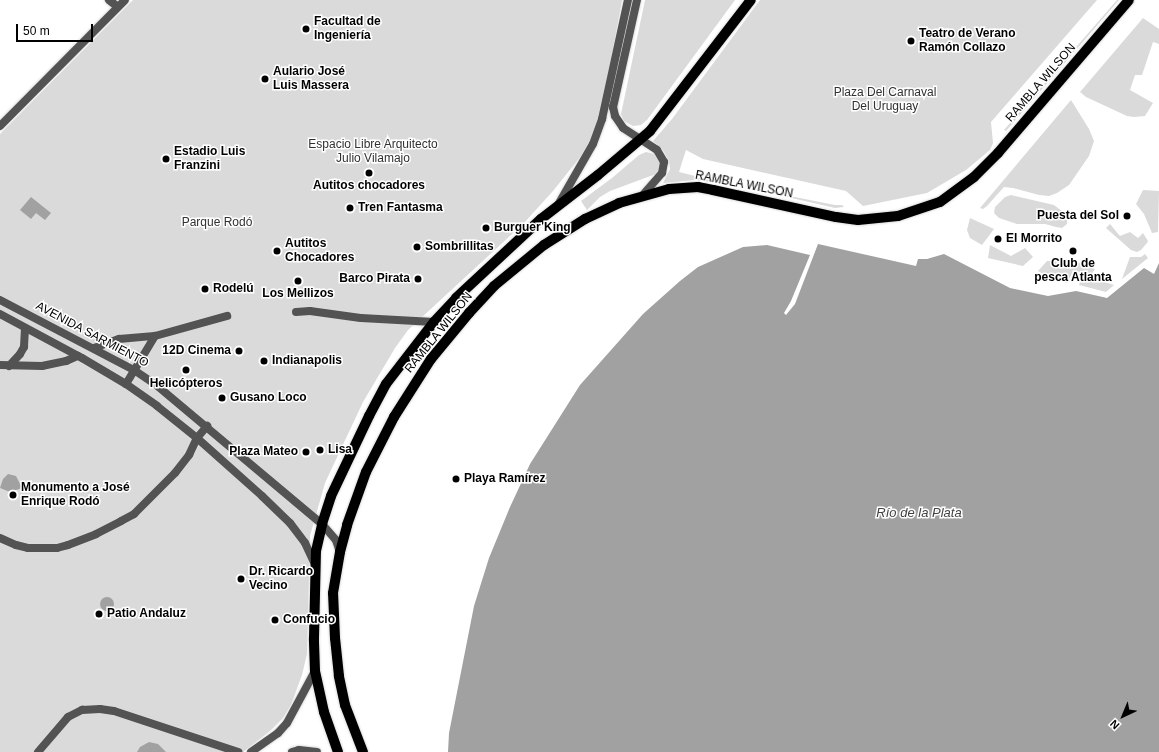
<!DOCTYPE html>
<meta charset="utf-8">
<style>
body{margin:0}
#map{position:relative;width:1159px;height:752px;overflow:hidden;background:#fff;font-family:Helvetica,sans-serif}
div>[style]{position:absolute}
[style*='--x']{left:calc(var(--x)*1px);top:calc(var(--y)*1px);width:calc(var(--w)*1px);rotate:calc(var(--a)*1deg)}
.green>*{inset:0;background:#dadada}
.water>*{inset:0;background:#a1a1a1}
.round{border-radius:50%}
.roads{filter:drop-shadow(0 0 1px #dbdbdb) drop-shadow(0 0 1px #dbdbdb)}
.pedestrian>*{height:8px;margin:-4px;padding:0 4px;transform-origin:4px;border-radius:4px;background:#535353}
.minor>*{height:8px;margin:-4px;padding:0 4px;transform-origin:4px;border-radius:4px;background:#535353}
.tertiary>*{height:8px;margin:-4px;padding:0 4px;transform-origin:4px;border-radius:4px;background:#535353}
.primary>*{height:10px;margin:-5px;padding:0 5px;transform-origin:5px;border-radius:5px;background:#000}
.dots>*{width:11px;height:11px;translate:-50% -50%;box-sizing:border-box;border:2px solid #fff;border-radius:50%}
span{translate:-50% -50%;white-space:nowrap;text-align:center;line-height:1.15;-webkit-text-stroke:3px #fff;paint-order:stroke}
.poi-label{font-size:12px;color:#000;font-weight:700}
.left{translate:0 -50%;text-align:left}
.right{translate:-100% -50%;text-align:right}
.street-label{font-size:12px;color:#000}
.park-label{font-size:12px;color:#313131}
.water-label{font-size:13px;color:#424242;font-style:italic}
.north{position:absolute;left:1103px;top:696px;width:40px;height:40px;-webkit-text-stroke:3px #fff;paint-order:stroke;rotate:224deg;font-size:11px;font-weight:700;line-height:16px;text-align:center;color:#000}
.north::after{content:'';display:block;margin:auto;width:14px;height:18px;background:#000;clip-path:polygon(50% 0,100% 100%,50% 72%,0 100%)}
.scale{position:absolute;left:16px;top:24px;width:77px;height:18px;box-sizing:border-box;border:2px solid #000;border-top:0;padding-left:5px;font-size:12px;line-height:14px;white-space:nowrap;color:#000;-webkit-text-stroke:3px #fff;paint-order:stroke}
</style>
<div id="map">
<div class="green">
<i style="clip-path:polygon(133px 0,622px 0,601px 113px,592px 137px,581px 156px,553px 191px,524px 223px,408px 330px,395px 348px,363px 402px,325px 483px,310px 536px,307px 654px,302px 675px,291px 705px,283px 718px,270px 731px,243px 752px,0 752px,0 134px)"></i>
<i style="clip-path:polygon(645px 0,735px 0,647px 120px,641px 125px,633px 126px,624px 121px,621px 114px)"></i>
<i style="clip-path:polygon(760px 0,1097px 0,991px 122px,993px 143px,990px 150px,966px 170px,927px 193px,863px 206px,846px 191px,703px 159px,686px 150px,679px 172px,727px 184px,694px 180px,663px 183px,670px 169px,669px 161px,663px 150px,653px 141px,672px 119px)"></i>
<i style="clip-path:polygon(1117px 0,1119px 0,1006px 131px,1004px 130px)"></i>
<i style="clip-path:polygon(1143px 18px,1159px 29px,1159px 44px,1153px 42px,1142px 75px,1135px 75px,1130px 90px,1153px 103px,1145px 116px,1134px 117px,1127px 116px,1086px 97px,1080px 92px)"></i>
<i style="clip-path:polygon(1071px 100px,1089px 129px,1094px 141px,1089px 156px,1069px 185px,1057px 193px,1049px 196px,1039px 195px,1013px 188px,1004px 187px,987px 206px,983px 209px,980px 208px)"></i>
<i style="clip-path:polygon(646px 152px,654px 154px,659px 161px,659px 169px,656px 174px,610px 191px,600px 197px,587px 210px,581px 201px,612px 178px,639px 155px)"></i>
<i style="clip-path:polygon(744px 187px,835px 205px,842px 205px,844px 207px,835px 208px)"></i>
<i style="clip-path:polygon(1143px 190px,1159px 191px,1158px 232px,1152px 233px,1144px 214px,1136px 204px)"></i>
<i style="clip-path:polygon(1011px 195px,1054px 205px,1067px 215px,1067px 224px,1062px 228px,1056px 227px,1045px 224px,1017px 224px,999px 218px,994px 213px,995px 207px,1005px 197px)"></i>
<i style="clip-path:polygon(970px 218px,994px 229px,982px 245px,970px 238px,967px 230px)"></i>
<i style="clip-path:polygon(1110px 224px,1120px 236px,1130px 232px,1138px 238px,1143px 233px,1148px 241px,1147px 243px,1141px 250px,1137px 252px,1131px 250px,1106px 228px)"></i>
<i style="clip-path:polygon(990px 245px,1011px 256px,1025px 248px,1033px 257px,1023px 266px,988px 258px)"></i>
<i style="clip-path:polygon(1145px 254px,1148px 258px,1122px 279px,1130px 257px,1141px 257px)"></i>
<i style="clip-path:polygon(1047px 261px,1077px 262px,1095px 269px,1091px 275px,1073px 270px,1068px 283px,1051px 279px,1038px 271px)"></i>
<i style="clip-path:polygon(1082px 275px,1114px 285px,1106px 292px,1079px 285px)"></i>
</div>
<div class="water">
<i style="clip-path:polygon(31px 197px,51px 213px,45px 220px,36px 213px,31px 219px,20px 210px)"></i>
<i style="clip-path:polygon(818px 244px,916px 266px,918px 259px,927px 259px,944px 254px,1010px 288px,1048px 296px,1076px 291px,1107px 298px,1144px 268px,1154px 274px,1159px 263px,1159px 752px,448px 752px,449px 733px,474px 606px,489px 558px,510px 507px,530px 464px,580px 385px,643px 314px,680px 281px,698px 267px,743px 247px,767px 245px,810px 255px,791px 301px,784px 313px,786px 315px,795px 304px)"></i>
<i style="clip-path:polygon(8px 474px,16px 476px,22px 488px,10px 492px,0 488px,3px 479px)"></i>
<i class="round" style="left:100px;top:597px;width:14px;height:14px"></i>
<i style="clip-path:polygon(149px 742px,158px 744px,166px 752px,137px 752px,140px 747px)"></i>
</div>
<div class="roads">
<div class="pedestrian">
<i style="--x:38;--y:752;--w:46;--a:-49.4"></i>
<i style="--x:68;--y:717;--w:16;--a:-27"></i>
<i style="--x:82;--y:710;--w:18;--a:-3"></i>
<i style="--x:100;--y:709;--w:14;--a:8"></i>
<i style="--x:114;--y:711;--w:131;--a:18.3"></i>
</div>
<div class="minor">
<i style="--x:109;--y:0;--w:11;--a:38"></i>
<i style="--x:637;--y:0;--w:110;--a:102.6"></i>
<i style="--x:613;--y:107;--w:9;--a:77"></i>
<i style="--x:615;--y:116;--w:14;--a:56"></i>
<i style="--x:623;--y:128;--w:40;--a:32.9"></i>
<i style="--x:657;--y:150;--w:14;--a:60"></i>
<i style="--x:664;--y:162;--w:11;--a:100"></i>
<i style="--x:662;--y:173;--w:29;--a:131"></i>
<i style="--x:0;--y:126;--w:177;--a:-45.2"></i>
<i style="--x:558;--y:205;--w:70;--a:-60.2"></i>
<i style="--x:593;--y:144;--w:27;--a:-70"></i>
<i style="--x:602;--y:119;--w:122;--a:-77.7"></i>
<i style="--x:296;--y:312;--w:14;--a:-4"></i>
<i style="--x:310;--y:311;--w:51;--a:7.8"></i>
<i style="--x:361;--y:318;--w:73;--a:3.1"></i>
<i style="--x:94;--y:348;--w:27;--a:-20"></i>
<i style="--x:119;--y:339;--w:36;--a:-5"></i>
<i style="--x:155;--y:336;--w:75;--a:-15.5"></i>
<i style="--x:0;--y:365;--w:42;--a:1.4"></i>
<i style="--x:42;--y:366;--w:25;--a:-12"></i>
<i style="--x:66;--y:361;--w:13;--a:-23"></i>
<i style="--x:9;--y:366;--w:16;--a:-47"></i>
<i style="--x:20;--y:354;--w:8;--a:-60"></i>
<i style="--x:24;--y:347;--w:19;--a:-87"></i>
<i style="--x:126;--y:384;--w:56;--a:-58.9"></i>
<i style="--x:0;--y:538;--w:17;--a:24"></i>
<i style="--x:16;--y:545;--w:12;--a:14"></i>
<i style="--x:28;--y:548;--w:29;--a:0"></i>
<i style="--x:57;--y:548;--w:11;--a:-15"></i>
<i style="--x:68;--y:545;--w:30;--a:-21"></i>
<i style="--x:96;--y:534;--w:28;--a:-27"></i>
<i style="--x:121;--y:521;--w:15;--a:-28"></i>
<i style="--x:134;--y:514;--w:58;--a:-45"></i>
<i style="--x:175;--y:473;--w:23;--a:-52"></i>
<i style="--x:189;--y:455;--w:19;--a:-65"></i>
<i style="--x:197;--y:438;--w:16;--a:-50"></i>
<i style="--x:251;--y:752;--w:33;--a:-35"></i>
<i style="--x:278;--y:733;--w:13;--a:-48"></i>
<i style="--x:287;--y:723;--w:59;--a:-61.7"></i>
<i style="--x:292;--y:752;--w:7;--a:-16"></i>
<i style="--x:299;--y:750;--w:18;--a:6"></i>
</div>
<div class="tertiary">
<i style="--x:0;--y:300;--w:151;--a:27.6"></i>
<i style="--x:134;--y:370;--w:25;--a:34"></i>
<i style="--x:155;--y:384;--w:218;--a:40"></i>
<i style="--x:322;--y:524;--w:21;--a:49"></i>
<i style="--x:336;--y:540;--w:13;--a:72"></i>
<i style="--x:0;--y:314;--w:93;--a:28.2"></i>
<i style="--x:82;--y:358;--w:51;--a:30.6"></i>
<i style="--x:126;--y:384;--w:38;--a:35"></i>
<i style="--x:157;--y:406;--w:51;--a:38.7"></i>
<i style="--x:197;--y:438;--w:87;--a:41.7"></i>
<i style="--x:262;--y:496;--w:39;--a:44"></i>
<i style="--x:290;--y:523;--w:25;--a:53"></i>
<i style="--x:305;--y:543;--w:23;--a:65"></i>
</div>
<div class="primary">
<i style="--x:338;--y:752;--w:42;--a:-109.3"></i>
<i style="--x:324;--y:712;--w:42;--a:-102.4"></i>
<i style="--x:315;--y:671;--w:33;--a:-92"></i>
<i style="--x:314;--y:638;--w:87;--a:-88.7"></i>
<i style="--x:316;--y:551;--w:28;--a:-77"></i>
<i style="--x:322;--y:524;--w:29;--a:-72"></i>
<i style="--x:331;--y:496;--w:89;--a:-64.6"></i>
<i style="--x:369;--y:416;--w:36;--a:-62"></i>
<i style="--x:386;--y:384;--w:78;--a:-52.3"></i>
<i style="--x:434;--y:322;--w:33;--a:-47"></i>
<i style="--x:456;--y:298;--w:116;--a:-42.9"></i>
<i style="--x:541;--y:219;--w:72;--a:-37.7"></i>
<i style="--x:598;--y:175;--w:68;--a:-40.2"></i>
<i style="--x:650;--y:131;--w:165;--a:-52.4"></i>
<i style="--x:363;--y:752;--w:50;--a:-111"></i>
<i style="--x:345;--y:705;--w:30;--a:-102"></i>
<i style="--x:339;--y:676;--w:38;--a:-96"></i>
<i style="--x:335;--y:638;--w:45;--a:-92.5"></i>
<i style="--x:333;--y:593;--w:42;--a:-80.3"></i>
<i style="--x:340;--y:552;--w:28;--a:-75"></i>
<i style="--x:347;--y:525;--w:56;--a:-70.3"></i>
<i style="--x:366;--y:472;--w:62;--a:-63"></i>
<i style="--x:394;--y:417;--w:69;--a:-57.5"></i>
<i style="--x:431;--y:359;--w:60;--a:-50.4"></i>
<i style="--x:469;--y:313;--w:37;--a:-47"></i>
<i style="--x:494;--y:286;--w:65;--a:-39.4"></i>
<i style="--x:544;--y:245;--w:49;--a:-32.4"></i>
<i style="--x:585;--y:219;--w:38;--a:-25"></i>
<i style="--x:619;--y:203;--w:52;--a:-15.6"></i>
<i style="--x:669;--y:189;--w:29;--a:-4"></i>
<i style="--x:698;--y:187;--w:15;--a:11"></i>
<i style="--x:713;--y:190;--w:126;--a:12.4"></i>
<i style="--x:836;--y:217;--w:22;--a:8"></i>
<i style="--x:858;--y:220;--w:40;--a:-5.7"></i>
<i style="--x:898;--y:216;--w:44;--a:-18.4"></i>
<i style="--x:940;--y:202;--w:42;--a:-36.3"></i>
<i style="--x:974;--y:177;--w:34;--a:-45"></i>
<i style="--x:998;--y:153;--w:201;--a:-49.4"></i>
</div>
</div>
<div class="dots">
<i style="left:306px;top:29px;background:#000"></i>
<i style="left:911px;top:41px;background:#000"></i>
<i style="left:265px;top:79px;background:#000"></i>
<i style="left:166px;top:159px;background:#000"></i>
<i style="left:369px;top:173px;background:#000"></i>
<i style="left:350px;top:208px;background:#000"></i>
<i style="left:1127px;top:216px;background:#000"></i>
<i style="left:486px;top:228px;background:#000"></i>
<i style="left:998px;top:239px;background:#000"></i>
<i style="left:417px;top:247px;background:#000"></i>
<i style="left:277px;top:251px;background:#000"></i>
<i style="left:1073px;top:251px;background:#000"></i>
<i style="left:418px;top:279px;background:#000"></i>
<i style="left:298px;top:281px;background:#000"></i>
<i style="left:205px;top:289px;background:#000"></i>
<i style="left:239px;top:351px;background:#000"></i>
<i style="left:264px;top:361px;background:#000"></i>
<i style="left:186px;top:370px;background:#000"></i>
<i style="left:222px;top:398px;background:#000"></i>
<i style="left:320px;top:450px;background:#000"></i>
<i style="left:306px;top:452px;background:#000"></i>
<i style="left:456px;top:479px;background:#000"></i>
<i style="left:13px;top:495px;background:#000"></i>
<i style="left:241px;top:579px;background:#000"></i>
<i style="left:99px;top:614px;background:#000"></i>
<i style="left:275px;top:620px;background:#000"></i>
</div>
<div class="poi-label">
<span class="left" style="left:314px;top:29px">Facultad de<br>Ingeniería</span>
<span class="left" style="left:919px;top:41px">Teatro de Verano<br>Ramón Collazo</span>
<span class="left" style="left:273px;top:79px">Aulario José<br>Luis Massera</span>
<span class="left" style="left:174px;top:159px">Estadio Luis<br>Franzini</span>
<span style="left:369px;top:186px">Autitos chocadores</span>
<span class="left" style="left:358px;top:208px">Tren Fantasma</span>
<span class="right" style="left:1119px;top:216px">Puesta del Sol</span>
<span class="left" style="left:494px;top:228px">Burguer King</span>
<span class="left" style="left:1006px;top:239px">El Morrito</span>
<span class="left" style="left:285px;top:251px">Autitos<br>Chocadores</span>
<span class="left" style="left:425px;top:247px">Sombrillitas</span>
<span style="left:1073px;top:271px">Club de<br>pesca Atlanta</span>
<span class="right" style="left:410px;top:279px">Barco Pirata</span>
<span class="left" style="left:213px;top:289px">Rodelú</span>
<span style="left:298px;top:294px">Los Mellizos</span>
<span class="right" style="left:231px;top:351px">12D Cinema</span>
<span class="left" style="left:272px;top:361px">Indianapolis</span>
<span style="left:186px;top:384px">Helicópteros</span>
<span class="left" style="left:230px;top:398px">Gusano Loco</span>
<span class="left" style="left:328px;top:450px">Lisa</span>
<span class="right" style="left:298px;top:452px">Plaza Mateo</span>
<span class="left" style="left:464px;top:479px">Playa Ramírez</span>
<span class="left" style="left:21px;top:495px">Monumento a José<br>Enrique Rodó</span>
<span class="left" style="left:249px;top:579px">Dr. Ricardo<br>Vecino</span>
<span class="left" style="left:107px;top:614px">Patio Andaluz</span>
<span class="left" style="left:283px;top:620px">Confucio</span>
</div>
<div class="street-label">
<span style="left:1041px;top:83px;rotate:-49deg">RAMBLA WILSON</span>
<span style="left:744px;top:185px;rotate:11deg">RAMBLA WILSON</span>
<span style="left:439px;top:333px;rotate:-51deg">RAMBLA WILSON</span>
<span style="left:92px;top:335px;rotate:28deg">AVENIDA SARMIENTO</span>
</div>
<div class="park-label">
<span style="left:885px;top:100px">Plaza Del Carnaval<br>Del Uruguay</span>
<span style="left:373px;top:152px">Espacio Libre Arquitecto<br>Julio Vilamajo</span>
<span style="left:217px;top:223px">Parque Rodó</span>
</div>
<div class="water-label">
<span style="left:919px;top:513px">Río de la Plata</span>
</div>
<div class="north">N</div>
<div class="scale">50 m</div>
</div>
